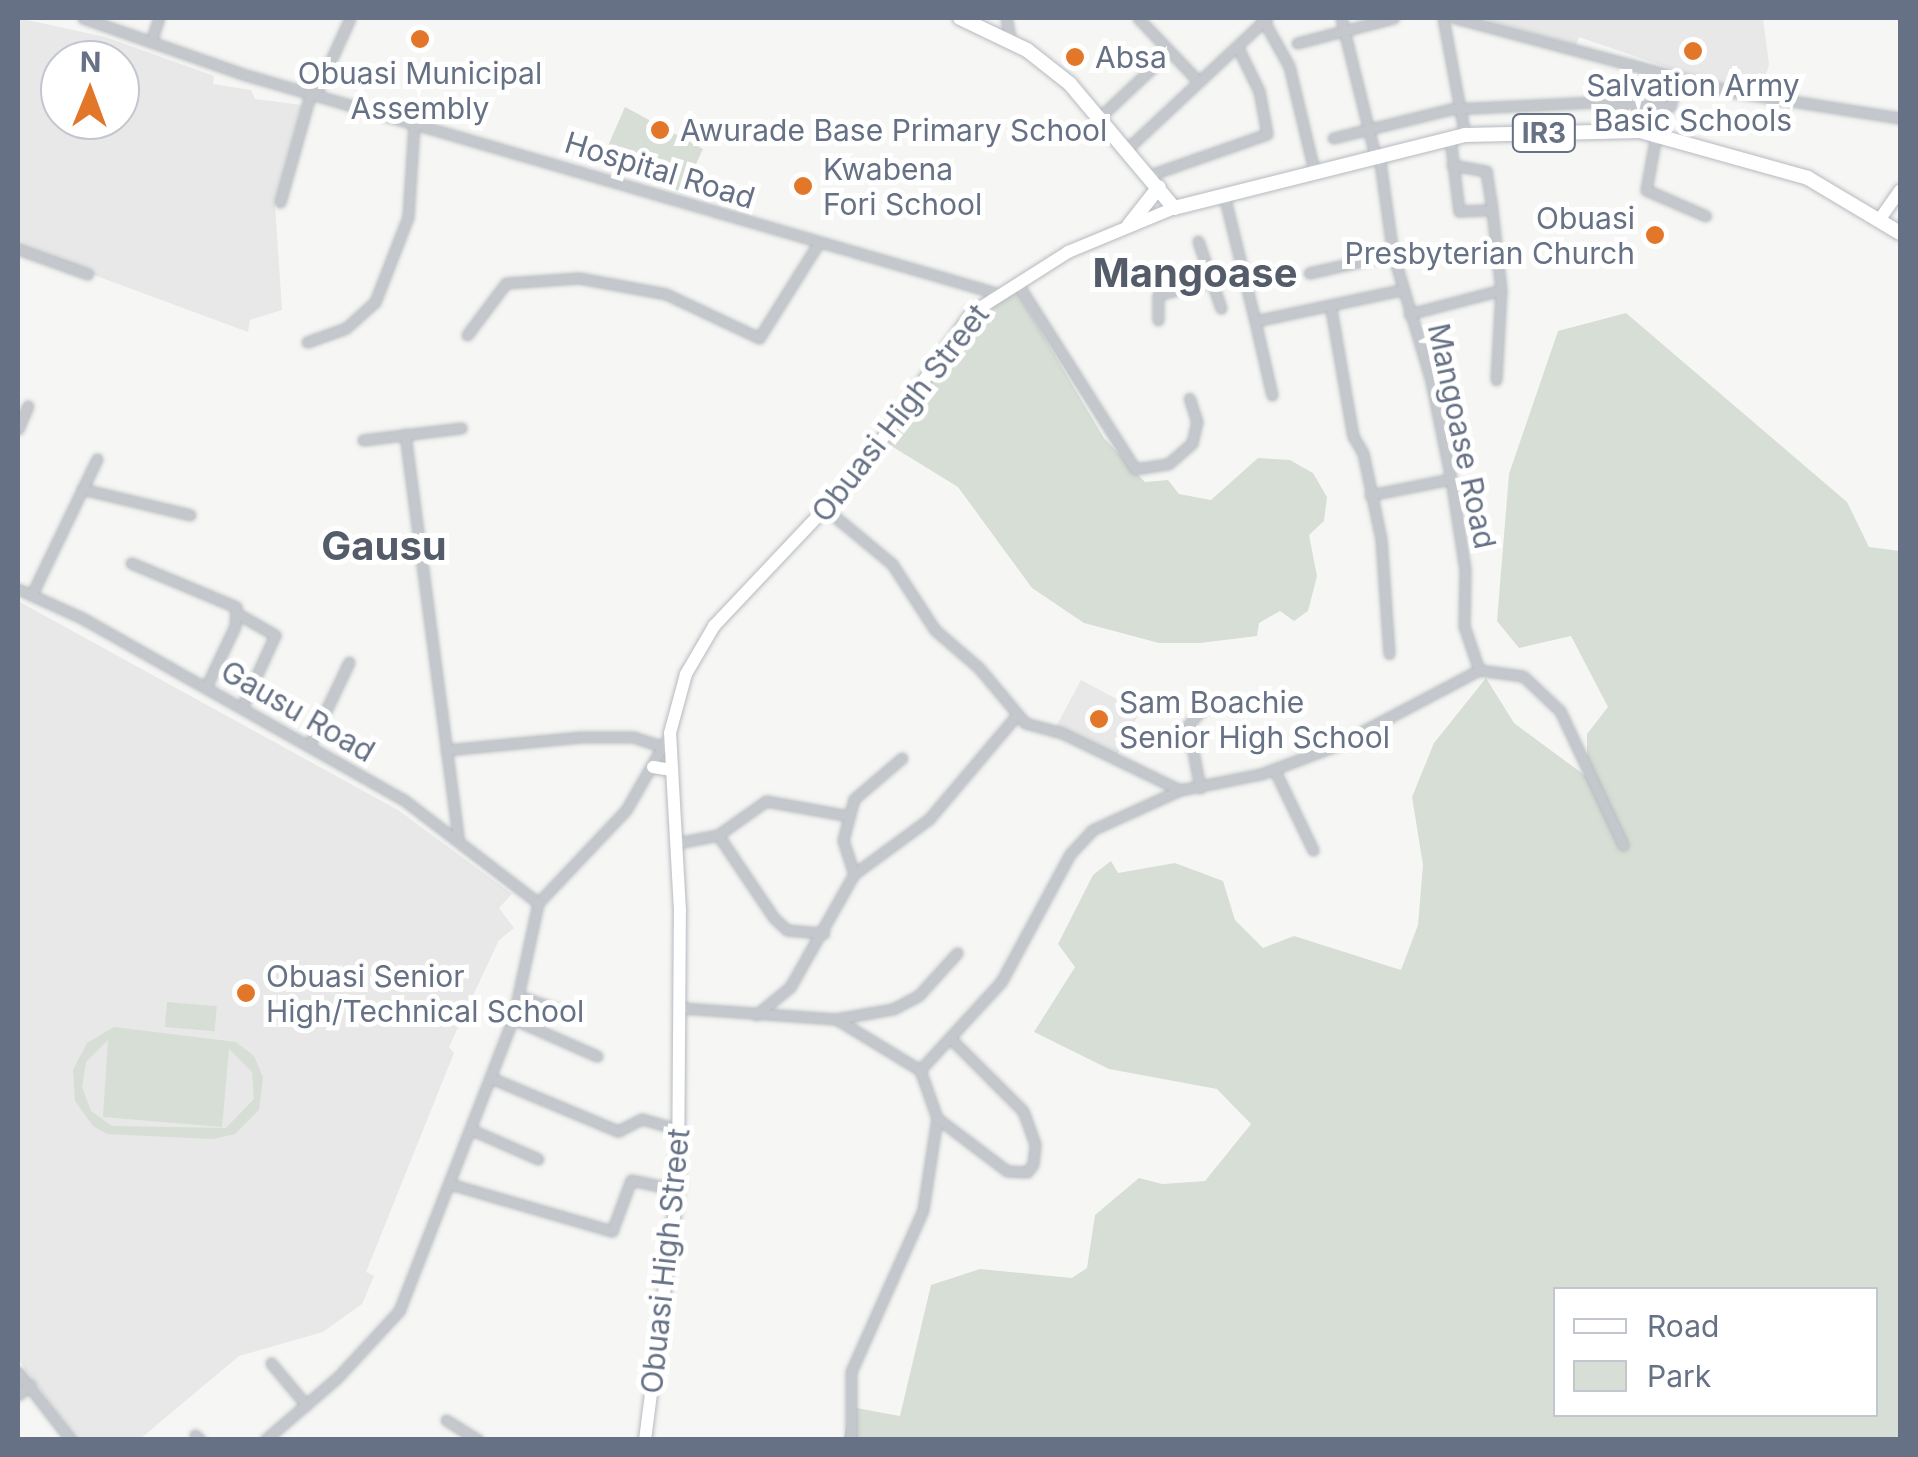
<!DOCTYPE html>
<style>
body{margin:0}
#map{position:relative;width:1918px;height:1457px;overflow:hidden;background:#f6f7f4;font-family:Inter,sans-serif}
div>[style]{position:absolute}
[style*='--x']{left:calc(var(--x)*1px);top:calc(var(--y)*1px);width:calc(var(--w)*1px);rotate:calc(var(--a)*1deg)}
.built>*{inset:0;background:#e7e8e7;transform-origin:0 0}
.green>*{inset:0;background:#d7ded5;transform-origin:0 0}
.roads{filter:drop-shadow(0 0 2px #b6bac0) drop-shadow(0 0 2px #b6bac0)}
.street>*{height:9px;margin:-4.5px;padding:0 4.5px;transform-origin:4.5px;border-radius:4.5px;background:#c4c7cb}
.secondary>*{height:12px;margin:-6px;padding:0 6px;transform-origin:6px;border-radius:6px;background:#fff}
.primary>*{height:14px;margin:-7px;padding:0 7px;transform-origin:7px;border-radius:7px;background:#fff}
.dots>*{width:28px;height:28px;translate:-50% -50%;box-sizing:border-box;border:5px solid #fff;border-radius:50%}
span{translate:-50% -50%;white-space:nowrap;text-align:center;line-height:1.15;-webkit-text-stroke:10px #fff;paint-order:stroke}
.shield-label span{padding:2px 8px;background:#fff;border:2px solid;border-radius:8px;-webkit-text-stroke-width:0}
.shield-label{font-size:28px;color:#667185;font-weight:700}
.poi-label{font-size:30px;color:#667185}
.left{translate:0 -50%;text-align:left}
.right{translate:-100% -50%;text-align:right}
.street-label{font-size:30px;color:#667185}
.district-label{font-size:40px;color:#545c6a;font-weight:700}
.frame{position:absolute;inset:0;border:20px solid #667185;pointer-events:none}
.legend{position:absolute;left:1553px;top:1287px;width:325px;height:130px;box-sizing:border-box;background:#fff;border:2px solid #c2c6ce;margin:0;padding:12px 18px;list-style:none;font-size:30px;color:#667185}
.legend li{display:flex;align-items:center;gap:20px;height:50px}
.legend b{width:50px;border:2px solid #c2c6ce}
.north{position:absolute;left:40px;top:40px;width:100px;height:100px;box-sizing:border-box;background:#fff;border:2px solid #c2c6ce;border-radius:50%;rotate:1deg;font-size:28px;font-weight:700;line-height:40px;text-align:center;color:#667185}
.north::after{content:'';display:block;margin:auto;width:35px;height:45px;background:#e27729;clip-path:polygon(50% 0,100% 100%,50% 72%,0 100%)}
</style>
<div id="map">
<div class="built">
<i style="clip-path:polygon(evenodd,18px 18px,105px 37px,214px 76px,213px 84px,251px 90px,255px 99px,302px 105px,275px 204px,282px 310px,250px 320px,248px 332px,18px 247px,18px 18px,60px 60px,120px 60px,120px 120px,60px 120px,60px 60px)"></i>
<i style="clip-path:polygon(1480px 18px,1763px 18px,1769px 65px,1760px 92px,1734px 90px,1579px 37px,1576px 45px)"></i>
<i style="clip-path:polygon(18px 601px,398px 810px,512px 894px,499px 908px,514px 928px,499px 940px,449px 1047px,454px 1053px,366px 1272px,374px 1276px,362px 1304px,323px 1332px,239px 1356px,140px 1439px,76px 1439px,18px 1359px)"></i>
<i style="left:1081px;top:680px;width:67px;height:53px;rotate:28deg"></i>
</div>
<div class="green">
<i style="clip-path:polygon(625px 107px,703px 149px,683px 192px,600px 164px)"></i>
<i style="clip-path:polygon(1016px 290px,1104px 438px,1145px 482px,1168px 480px,1179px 494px,1211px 500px,1258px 458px,1290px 460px,1313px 473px,1327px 497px,1324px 521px,1309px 535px,1317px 576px,1308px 611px,1294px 621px,1280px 611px,1259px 623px,1257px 636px,1200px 643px,1159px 643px,1084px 623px,1032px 588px,958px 487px,888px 444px,951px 348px,987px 308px)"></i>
<i style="clip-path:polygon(evenodd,1626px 313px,1847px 502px,1869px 547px,1900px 551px,1900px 1439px,843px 1440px,851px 1407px,900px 1416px,931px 1285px,980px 1269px,1072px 1278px,1087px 1268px,1095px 1215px,1139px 1178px,1162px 1184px,1205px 1181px,1251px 1124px,1217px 1089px,1109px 1069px,1034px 1032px,1075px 967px,1058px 944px,1093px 875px,1111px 861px,1118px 873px,1175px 863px,1223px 881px,1235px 920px,1263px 948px,1294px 936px,1401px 970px,1418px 925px,1423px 865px,1412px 797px,1434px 743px,1486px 678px,1514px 723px,1587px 777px,1587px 734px,1608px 707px,1571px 636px,1519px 648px,1497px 621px,1509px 474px,1558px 331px,1626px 313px,1556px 1290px,1876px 1290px,1876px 1414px,1556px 1414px,1556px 1290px)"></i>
<i style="left:167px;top:1002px;width:50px;height:25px;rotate:5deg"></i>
<i style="clip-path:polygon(evenodd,114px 1027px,236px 1042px,254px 1056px,263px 1077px,259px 1110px,235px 1134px,213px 1139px,107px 1134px,93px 1126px,75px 1101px,73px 1070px,87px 1043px,114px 1027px,108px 1040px,103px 1117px,222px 1127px,229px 1049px,252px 1072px,254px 1099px,226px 1128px,112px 1126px,91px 1111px,82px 1087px,86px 1062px,108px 1040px)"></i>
</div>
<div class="roads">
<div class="street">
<i style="--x:83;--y:18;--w:173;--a:19.3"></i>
<i style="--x:246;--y:75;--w:781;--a:16.21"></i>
<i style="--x:1006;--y:18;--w:25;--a:78"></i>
<i style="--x:1138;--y:18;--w:88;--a:46.4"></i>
<i style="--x:1262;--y:18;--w:55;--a:60.6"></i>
<i style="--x:1289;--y:66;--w:107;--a:76.5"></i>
<i style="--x:1341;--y:18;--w:141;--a:76.1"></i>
<i style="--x:1443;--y:18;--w:119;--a:79.4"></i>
<i style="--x:1455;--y:18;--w:289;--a:14.9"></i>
<i style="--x:1734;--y:92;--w:168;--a:8.9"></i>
<i style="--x:151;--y:42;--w:25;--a:-72"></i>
<i style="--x:1297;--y:43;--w:100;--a:-14.5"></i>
<i style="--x:316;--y:93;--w:82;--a:-65.6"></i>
<i style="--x:1101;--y:116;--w:73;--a:-43.3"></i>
<i style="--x:1656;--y:135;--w:56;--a:100.3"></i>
<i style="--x:1646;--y:190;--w:65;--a:23.4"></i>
<i style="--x:1333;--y:138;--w:122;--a:-13.8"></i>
<i style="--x:1451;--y:109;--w:145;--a:-2.8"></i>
<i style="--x:1596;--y:102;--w:74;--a:3.9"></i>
<i style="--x:1670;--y:107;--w:30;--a:-76"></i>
<i style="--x:1450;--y:138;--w:74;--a:83"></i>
<i style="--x:1459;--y:211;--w:33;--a:-2"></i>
<i style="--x:1492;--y:210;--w:81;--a:83.6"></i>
<i style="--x:1501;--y:290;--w:90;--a:93.2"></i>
<i style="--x:1128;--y:148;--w:190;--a:-43.1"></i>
<i style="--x:1379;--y:155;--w:100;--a:82"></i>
<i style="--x:1393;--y:254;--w:133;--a:73.3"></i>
<i style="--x:1431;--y:381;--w:100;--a:78.5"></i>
<i style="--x:1451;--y:479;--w:91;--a:81.2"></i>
<i style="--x:1465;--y:569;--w:57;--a:91"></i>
<i style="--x:1464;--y:626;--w:46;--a:71.2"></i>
<i style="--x:1452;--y:165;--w:35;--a:10"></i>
<i style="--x:1486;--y:171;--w:39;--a:81"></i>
<i style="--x:1150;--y:175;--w:124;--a:-19.3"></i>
<i style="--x:1267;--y:134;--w:44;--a:-100.5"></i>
<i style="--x:1259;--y:91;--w:50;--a:-116.1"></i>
<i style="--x:1224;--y:195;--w:130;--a:76.2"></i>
<i style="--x:1255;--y:321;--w:149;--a:-12"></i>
<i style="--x:280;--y:202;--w:114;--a:-74.3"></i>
<i style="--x:1198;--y:241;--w:71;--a:71.1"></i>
<i style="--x:18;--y:249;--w:74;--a:19.7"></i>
<i style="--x:1309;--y:273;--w:86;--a:-12.7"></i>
<i style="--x:1017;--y:283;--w:220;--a:57.6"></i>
<i style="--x:1135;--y:469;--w:33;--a:-9"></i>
<i style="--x:1168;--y:464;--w:32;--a:-41"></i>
<i style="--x:1192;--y:443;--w:22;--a:-77"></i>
<i style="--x:1197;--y:422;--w:25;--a:-108"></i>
<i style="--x:1331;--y:309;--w:129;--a:80.2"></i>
<i style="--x:1353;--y:436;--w:20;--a:60"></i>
<i style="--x:1363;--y:453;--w:88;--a:78.2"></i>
<i style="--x:1381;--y:539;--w:115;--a:86"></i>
<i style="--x:1409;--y:314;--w:95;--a:-14.6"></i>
<i style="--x:1158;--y:320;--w:25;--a:-90"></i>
<i style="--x:1158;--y:295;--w:85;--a:-15"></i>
<i style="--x:1255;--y:321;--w:76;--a:77.1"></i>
<i style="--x:467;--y:335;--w:65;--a:-53.1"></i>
<i style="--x:506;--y:283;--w:73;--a:-3.9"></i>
<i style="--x:579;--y:278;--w:88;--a:10.4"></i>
<i style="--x:666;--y:294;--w:103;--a:25.3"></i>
<i style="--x:759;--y:338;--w:111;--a:-57.9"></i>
<i style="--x:307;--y:342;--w:41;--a:-19.7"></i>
<i style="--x:346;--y:328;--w:39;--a:-42"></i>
<i style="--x:375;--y:302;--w:91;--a:-68.8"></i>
<i style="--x:408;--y:217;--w:94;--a:-86.3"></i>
<i style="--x:18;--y:429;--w:25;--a:-67"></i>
<i style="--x:405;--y:434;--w:407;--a:82.5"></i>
<i style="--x:363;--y:440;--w:99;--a:-7"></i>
<i style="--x:82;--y:489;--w:111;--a:13.5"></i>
<i style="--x:1370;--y:495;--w:83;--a:-11.2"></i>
<i style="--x:827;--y:510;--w:85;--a:39.7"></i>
<i style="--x:892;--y:564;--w:79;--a:56.9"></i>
<i style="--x:935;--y:630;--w:58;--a:40.8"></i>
<i style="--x:979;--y:668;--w:72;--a:50.1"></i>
<i style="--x:1025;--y:723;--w:38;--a:15"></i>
<i style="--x:1062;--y:733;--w:131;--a:25.8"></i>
<i style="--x:131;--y:563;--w:114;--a:22.7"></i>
<i style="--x:236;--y:607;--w:19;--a:93"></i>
<i style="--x:235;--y:626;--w:68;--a:115.4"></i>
<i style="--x:18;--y:589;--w:70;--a:24.4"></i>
<i style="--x:82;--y:618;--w:370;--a:29.5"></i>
<i style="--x:404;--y:800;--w:169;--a:37.5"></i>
<i style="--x:32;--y:594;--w:150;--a:-64.3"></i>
<i style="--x:238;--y:614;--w:43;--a:29.6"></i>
<i style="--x:275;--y:635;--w:79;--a:114.6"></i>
<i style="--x:309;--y:746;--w:93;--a:-64.5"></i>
<i style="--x:446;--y:750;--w:135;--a:-5.5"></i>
<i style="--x:580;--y:737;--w:53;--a:0"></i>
<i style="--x:633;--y:737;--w:32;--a:18"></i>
<i style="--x:1274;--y:769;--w:90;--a:64.3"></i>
<i style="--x:1200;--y:788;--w:64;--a:-100.8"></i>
<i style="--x:1188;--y:725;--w:31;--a:-48"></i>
<i style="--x:718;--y:835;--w:100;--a:56"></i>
<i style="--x:774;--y:918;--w:18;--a:43"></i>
<i style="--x:787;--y:930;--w:37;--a:5"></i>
<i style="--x:677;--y:843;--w:42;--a:-11"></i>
<i style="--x:718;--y:835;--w:59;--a:-35.3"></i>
<i style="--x:766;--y:801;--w:84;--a:10.2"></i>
<i style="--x:854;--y:874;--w:36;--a:-108"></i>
<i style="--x:843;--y:840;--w:42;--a:-75"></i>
<i style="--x:854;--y:799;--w:63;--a:-40.5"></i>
<i style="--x:538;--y:903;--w:128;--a:-46.6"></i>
<i style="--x:626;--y:810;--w:78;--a:-60.2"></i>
<i style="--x:519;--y:996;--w:51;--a:19.5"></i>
<i style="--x:682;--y:1008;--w:154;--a:4.1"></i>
<i style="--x:836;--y:1019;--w:58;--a:-10"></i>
<i style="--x:893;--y:1009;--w:30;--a:-28"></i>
<i style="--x:919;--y:995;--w:57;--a:-47.9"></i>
<i style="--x:756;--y:1015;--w:44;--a:-39.5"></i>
<i style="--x:790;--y:987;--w:130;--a:-60.5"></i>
<i style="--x:854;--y:874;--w:93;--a:-36.3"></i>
<i style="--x:929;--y:819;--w:136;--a:-49.8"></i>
<i style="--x:513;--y:1019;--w:92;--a:23.8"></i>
<i style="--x:836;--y:1019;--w:98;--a:31.3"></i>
<i style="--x:920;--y:1070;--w:51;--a:70.5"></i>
<i style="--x:937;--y:1118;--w:93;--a:98.7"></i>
<i style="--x:923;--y:1210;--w:177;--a:114"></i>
<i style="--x:851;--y:1372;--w:68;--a:90"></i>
<i style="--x:920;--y:1070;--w:120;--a:-47.4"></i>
<i style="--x:1001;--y:982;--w:145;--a:-61.7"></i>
<i style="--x:1070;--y:854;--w:33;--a:-47"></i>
<i style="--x:1092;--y:830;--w:97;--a:-24.4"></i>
<i style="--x:1180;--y:790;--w:83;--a:-11.2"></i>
<i style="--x:1261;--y:774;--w:77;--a:-20.6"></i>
<i style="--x:1333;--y:747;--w:165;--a:-27.8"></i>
<i style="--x:1479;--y:670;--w:44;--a:7.8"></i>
<i style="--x:1523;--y:676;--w:51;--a:43.4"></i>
<i style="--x:1560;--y:711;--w:148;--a:64.8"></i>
<i style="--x:491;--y:1078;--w:138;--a:22.7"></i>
<i style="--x:618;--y:1131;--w:27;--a:-27"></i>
<i style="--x:642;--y:1119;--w:40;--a:16"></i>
<i style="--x:937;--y:1118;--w:88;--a:37.1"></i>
<i style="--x:1007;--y:1171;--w:20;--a:3"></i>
<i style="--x:1027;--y:1172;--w:10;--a:-53"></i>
<i style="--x:1033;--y:1164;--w:20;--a:-84"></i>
<i style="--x:1035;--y:1144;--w:35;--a:-110"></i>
<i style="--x:1023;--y:1111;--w:102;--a:-135"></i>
<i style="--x:472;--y:1130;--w:72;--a:23.7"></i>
<i style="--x:450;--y:1184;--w:169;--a:16.2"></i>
<i style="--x:612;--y:1231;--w:54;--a:-69.6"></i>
<i style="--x:631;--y:1180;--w:48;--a:12"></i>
<i style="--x:271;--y:1363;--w:55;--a:50.2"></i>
<i style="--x:18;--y:1372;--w:86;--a:52.1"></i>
<i style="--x:18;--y:1395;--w:16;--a:-40"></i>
<i style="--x:446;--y:1420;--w:38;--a:32"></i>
<i style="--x:195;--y:1435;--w:7;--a:45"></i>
<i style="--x:265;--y:1440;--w:96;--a:-40.8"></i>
<i style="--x:338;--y:1377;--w:90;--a:-47.3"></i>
<i style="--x:399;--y:1311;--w:313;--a:-68.7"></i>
<i style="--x:513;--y:1019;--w:119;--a:-77.8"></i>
</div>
<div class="secondary">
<i style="--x:1880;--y:219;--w:35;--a:-55"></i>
<i style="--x:653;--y:767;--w:19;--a:9"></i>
<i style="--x:645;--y:1440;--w:257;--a:-82.6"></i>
<i style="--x:678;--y:1185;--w:274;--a:-89.6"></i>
<i style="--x:680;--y:911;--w:178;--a:-93.2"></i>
<i style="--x:670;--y:733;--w:61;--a:-74.8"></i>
<i style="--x:686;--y:674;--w:56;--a:-59.7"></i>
<i style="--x:714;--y:626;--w:207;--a:-46.6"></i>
<i style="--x:856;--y:476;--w:200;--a:-54.6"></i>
<i style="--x:972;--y:313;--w:114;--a:-32.4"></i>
<i style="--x:1068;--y:252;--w:115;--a:-22.5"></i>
</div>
<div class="primary">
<i style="--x:960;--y:18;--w:74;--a:25.5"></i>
<i style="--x:1027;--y:50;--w:55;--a:38.3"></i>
<i style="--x:1070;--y:84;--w:162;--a:50"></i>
<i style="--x:1174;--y:208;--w:300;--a:-14.1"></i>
<i style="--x:1465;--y:135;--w:175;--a:-1.3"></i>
<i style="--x:1640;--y:131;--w:174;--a:15.6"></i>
<i style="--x:1808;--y:178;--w:107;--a:30.9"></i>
<i style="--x:1129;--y:225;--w:48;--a:-51.7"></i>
</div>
</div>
<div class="dots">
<i style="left:420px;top:39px;background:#e27729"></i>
<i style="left:1693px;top:51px;background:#e27729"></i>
<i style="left:1075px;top:57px;background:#e27729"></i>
<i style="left:660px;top:130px;background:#e27729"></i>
<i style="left:803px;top:186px;background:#e27729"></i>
<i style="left:1655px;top:235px;background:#e27729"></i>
<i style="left:1099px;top:719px;background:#e27729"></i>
<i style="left:246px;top:993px;background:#e27729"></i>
</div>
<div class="shield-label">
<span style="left:1544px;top:133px">IR3</span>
</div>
<div class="poi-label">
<span class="left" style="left:1095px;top:57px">Absa</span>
<span style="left:420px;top:90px">Obuasi Municipal<br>Assembly</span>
<span style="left:1693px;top:102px">Salvation Army<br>Basic Schools</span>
<span class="left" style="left:680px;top:130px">Awurade Base Primary School</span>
<span class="left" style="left:823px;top:186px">Kwabena<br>Fori School</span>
<span class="right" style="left:1635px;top:235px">Obuasi<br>Presbyterian Church</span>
<span class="left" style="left:1119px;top:719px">Sam Boachie<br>Senior High School</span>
<span class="left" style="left:266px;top:993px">Obuasi Senior<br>High/Technical School</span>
</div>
<div class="street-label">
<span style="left:660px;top:170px;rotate:17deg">Hospital Road</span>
<span style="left:900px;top:413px;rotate:-52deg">Obuasi High Street</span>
<span style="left:1462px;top:436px;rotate:78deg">Mangoase Road</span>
<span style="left:298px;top:711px;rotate:30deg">Gausu Road</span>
<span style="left:665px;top:1261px;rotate:-84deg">Obuasi High Street</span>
</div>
<div class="district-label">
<span style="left:1195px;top:273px">Mangoase</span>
<span style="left:384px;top:546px">Gausu</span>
</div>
<div class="frame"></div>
<ul class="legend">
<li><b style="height:12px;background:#fff"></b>Road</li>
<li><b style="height:28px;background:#d7ded5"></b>Park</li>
</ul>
<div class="north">N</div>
</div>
